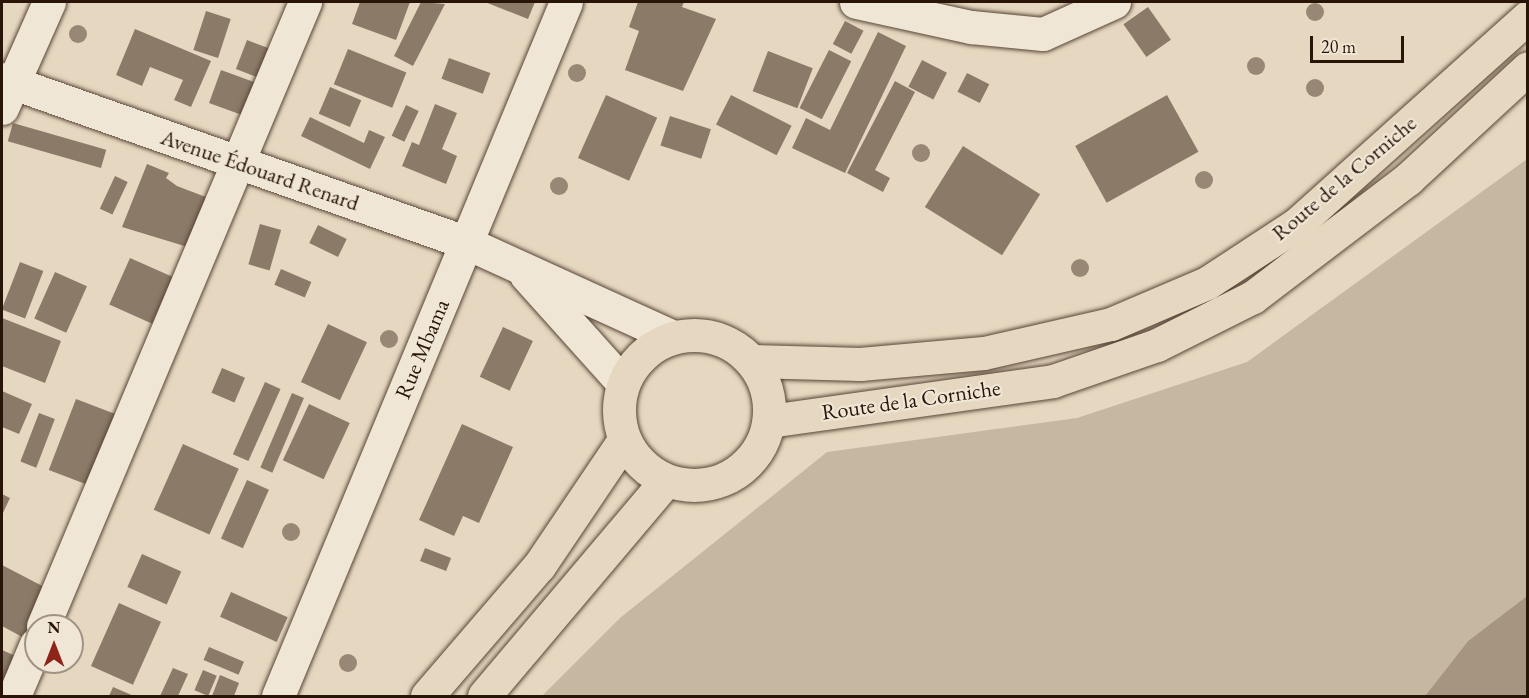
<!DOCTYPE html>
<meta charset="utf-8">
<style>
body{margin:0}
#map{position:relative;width:1529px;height:698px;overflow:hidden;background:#e6d8c0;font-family:"EB Garamond",serif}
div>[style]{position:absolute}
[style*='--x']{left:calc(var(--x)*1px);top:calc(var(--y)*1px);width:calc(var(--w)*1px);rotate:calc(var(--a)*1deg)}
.green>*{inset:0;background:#c6b7a1}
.water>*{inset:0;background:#a69581}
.building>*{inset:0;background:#8b7a68;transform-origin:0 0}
.roads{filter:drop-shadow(0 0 2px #584536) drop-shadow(0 0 2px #584536)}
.minor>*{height:33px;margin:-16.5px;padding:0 16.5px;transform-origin:16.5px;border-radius:16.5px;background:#efe6d6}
.major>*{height:33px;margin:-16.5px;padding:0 16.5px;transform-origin:16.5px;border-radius:16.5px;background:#e6d8c0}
.major>.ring{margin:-16.5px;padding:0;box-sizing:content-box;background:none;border:33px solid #e6d8c0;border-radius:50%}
.trees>*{width:18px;height:18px;margin:-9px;border-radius:50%;background:#988774}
span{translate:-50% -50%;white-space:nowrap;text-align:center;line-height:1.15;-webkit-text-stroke:4.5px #efe6d6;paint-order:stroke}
.street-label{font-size:22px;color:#291408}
.frame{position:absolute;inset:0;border:3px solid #291408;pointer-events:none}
.north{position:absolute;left:24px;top:614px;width:60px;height:60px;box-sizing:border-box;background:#efe6d6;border:2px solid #a09284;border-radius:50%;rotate:0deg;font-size:16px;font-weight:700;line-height:24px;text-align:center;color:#291408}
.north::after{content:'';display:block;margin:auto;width:21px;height:27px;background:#8f2418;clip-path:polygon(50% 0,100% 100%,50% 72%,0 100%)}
.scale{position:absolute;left:1310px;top:36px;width:94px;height:27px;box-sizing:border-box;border:3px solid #291408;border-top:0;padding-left:8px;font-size:18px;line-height:21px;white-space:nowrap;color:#291408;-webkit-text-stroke:4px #efe6d6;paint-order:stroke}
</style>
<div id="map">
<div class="green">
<i style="clip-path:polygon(1527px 159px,1527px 596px,1468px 641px,1425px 696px,542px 696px,620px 618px,827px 452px,1077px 418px,1247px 362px)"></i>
</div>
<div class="water">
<i style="clip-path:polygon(1527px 596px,1527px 696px,1425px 696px,1468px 641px)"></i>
</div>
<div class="building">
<i style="clip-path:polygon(360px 2px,410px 2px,396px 40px,352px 24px)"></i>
<i style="clip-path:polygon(421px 2px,445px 4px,413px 66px,394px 56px)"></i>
<i style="clip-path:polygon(485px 2px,535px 2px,528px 19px)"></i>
<i style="clip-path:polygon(638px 2px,684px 2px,682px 7px,716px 19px,683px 91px,625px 70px,639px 31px,629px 27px)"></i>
<i style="left:1148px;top:7px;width:40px;height:30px;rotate:55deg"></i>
<i style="left:206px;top:11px;width:26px;height:41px;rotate:18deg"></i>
<i style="left:845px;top:21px;width:21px;height:26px;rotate:28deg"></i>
<i style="clip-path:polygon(135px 29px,211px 61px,191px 107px,174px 100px,183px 80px,150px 67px,142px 86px,116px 75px)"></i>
<i style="clip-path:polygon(878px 32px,906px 46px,845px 173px,792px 148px,806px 118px,830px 130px)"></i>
<i style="left:247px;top:40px;width:31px;height:31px;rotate:21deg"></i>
<i style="left:348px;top:49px;width:63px;height:38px;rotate:22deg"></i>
<i style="left:829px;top:50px;width:25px;height:65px;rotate:27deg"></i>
<i style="left:768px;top:51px;width:48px;height:43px;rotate:21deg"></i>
<i style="left:449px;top:58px;width:44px;height:22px;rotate:20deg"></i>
<i style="left:922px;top:60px;width:28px;height:30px;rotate:27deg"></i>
<i style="left:221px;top:70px;width:38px;height:35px;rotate:20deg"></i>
<i style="left:967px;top:73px;width:25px;height:21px;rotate:27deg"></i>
<i style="clip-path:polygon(895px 81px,915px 92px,875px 170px,890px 178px,883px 192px,847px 173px)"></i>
<i style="left:330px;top:87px;width:34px;height:29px;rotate:23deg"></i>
<i style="left:606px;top:95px;width:56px;height:69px;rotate:24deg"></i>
<i style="left:731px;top:95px;width:68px;height:33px;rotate:27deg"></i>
<i style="left:1167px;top:95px;width:65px;height:105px;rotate:61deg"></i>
<i style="clip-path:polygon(435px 104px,457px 113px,442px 149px,457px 156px,446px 184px,402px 166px,412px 142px,419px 145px)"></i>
<i style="left:406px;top:105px;width:14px;height:34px;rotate:25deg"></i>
<i style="left:670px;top:116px;width:43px;height:31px;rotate:18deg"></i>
<i style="clip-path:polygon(310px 117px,364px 143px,369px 130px,385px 137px,370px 169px,301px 136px)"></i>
<i style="left:13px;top:123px;width:97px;height:19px;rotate:16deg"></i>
<i style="left:963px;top:146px;width:91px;height:72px;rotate:32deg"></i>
<i style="clip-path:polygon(147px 164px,169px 173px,166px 178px,177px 186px,211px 199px,191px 248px,122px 227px)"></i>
<i style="left:115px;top:176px;width:14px;height:36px;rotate:25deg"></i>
<i style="left:260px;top:224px;width:22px;height:42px;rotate:16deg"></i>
<i style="left:318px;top:225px;width:32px;height:20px;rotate:26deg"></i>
<i style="left:130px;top:258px;width:47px;height:51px;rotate:24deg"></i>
<i style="left:20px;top:262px;width:25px;height:51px;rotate:21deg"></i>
<i style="left:281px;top:269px;width:33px;height:17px;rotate:23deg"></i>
<i style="left:55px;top:272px;width:35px;height:51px;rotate:24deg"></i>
<i style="clip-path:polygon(2px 318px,61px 341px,45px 383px,2px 366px)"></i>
<i style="left:328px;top:324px;width:43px;height:64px;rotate:25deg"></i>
<i style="left:503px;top:327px;width:33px;height:55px;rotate:25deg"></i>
<i style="left:222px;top:368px;width:25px;height:27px;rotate:23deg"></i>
<i style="left:265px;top:382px;width:17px;height:79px;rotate:24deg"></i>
<i style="clip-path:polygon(2px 391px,32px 404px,19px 434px,2px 427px)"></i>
<i style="left:292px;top:393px;width:13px;height:81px;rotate:23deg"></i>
<i style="left:76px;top:399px;width:47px;height:76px;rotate:21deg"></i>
<i style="left:309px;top:404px;width:45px;height:62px;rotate:25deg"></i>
<i style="left:39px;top:413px;width:17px;height:52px;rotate:21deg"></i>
<i style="clip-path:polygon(462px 424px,513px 447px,479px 523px,463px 516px,454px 536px,419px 520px)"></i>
<i style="left:183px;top:444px;width:61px;height:72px;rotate:24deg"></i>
<i style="left:247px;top:480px;width:24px;height:64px;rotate:24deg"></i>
<i style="clip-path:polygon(2px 494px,10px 498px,2px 515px)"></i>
<i style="left:425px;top:548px;width:28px;height:14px;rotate:21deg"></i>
<i style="left:142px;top:554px;width:43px;height:36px;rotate:24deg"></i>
<i style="clip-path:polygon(2px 565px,50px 590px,24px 638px,2px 626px)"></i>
<i style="left:231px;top:592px;width:62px;height:27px;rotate:24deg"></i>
<i style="left:119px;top:603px;width:46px;height:69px;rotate:24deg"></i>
<i style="left:209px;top:647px;width:38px;height:14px;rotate:23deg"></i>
<i style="clip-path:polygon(2px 650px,20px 658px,2px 696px)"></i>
<i style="clip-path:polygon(173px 668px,188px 674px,178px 696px,160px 696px)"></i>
<i style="left:203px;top:670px;width:15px;height:22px;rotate:23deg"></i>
<i style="clip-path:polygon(220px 675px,239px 683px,234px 696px,212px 696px)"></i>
<i style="clip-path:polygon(113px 687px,134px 696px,109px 696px)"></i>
</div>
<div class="roads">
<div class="minor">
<i style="--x:856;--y:2;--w:118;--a:12.3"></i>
<i style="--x:971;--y:27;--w:72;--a:5.6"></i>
<i style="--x:1043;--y:34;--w:78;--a:-24.3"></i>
<i style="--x:2;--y:79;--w:493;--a:19.4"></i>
<i style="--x:467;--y:243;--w:226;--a:24.5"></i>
<i style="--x:2;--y:108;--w:116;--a:-66.1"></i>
<i style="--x:526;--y:275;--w:145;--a:48.1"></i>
<i style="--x:43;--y:626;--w:677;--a:-67.22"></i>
<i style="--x:14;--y:696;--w:56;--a:-67.1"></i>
<i style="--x:278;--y:696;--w:751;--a:-67.46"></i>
</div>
<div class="major">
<i class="ring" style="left:619px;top:335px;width:117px;height:117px"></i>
<i style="--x:752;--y:361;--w:108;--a:1.6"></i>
<i style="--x:860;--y:364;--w:124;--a:-5.1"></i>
<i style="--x:984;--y:353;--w:130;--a:-12.9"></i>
<i style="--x:1111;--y:324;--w:104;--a:-23.1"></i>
<i style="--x:1207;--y:283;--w:108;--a:-33.2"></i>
<i style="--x:1297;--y:224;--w:310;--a:-41.9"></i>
<i style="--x:769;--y:421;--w:287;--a:-8"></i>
<i style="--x:1053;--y:381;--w:110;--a:-19.1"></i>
<i style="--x:1157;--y:345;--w:107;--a:-26.6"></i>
<i style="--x:1253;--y:297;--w:195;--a:-37.3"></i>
<i style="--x:1408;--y:179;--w:163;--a:-42.8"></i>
<i style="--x:427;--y:696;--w:172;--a:-49.3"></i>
<i style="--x:539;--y:566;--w:152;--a:-56"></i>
<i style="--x:484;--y:696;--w:282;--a:-49.8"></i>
</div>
</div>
<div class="trees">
<i style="left:1315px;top:12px"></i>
<i style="left:78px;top:34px"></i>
<i style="left:1256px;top:66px"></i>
<i style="left:577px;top:73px"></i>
<i style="left:1315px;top:88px"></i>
<i style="left:921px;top:153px"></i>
<i style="left:1204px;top:180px"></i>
<i style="left:559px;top:186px"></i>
<i style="left:1080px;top:268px"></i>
<i style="left:389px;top:339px"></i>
<i style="left:291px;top:532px"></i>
<i style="left:348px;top:663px"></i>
</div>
<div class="street-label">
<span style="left:260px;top:170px;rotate:19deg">Avenue Édouard Renard</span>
<span style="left:1344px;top:178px;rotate:-40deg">Route de la Corniche</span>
<span style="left:422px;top:349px;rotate:-67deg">Rue Mbama</span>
<span style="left:911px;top:400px;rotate:-8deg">Route de la Corniche</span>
</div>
<div class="frame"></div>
<div class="north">N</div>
<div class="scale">20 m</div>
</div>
